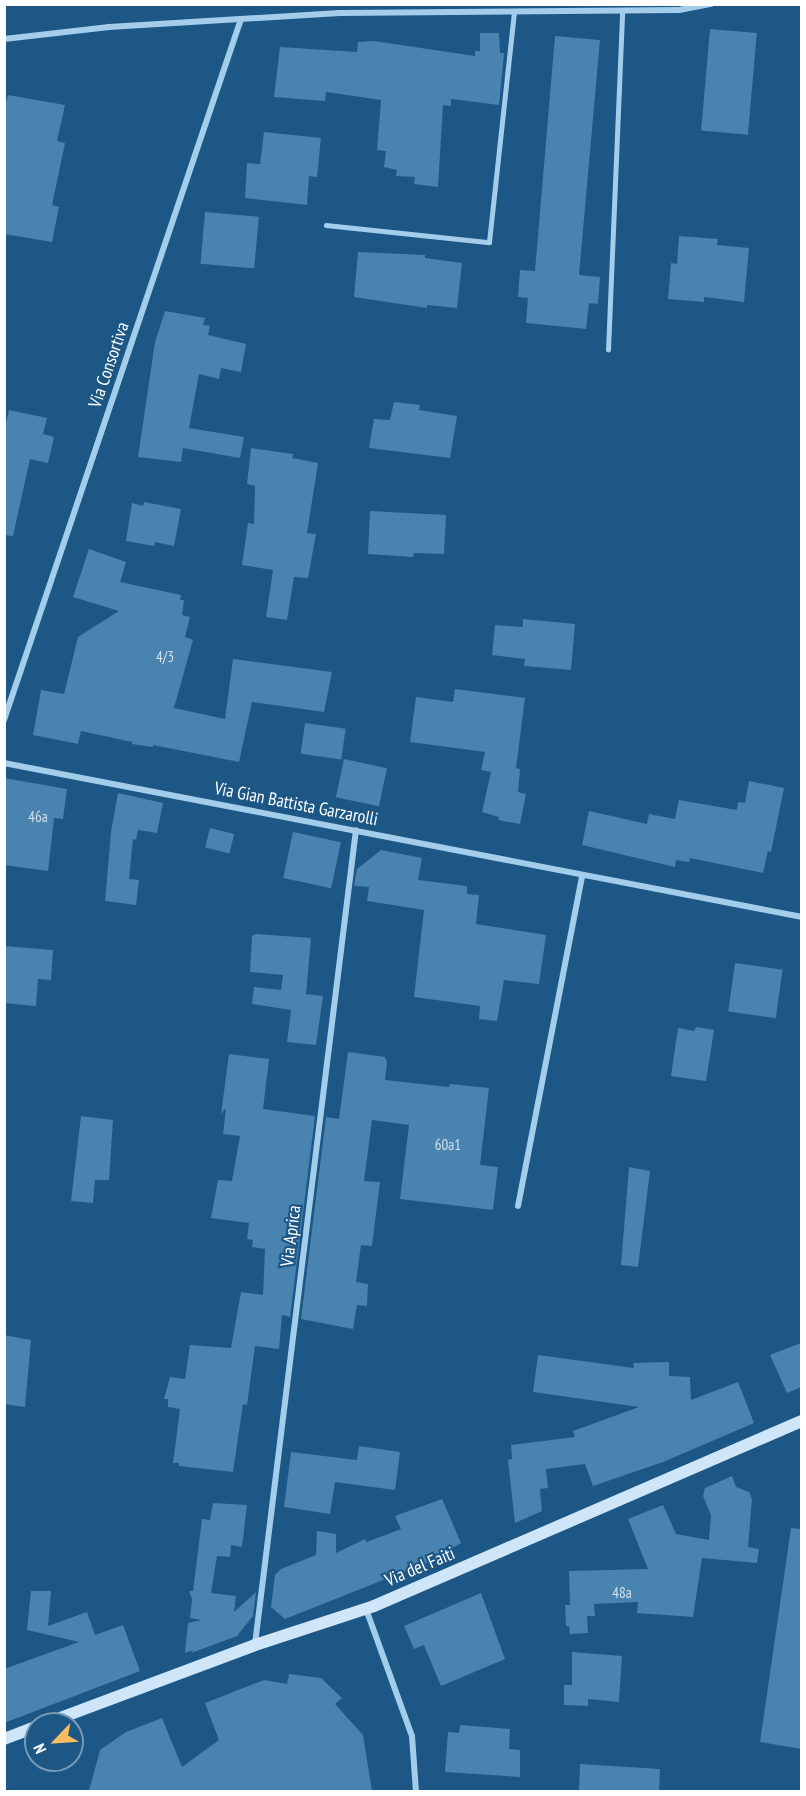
<!DOCTYPE html>
<style>
body{margin:0}
#map{position:relative;width:806px;height:1796px;overflow:hidden;background:#1c5785;font-family:"PT Sans Narrow",sans-serif}
div>[style]{position:absolute}
[style*='--x']{left:calc(var(--x)*1px);top:calc(var(--y)*1px);width:calc(var(--w)*1px);rotate:calc(var(--a)*1deg)}
.building>*{inset:0;background:#4983b0;transform-origin:0 0}
.lane>*{height:4.5px;margin:-2.25px;padding:0 2.25px;transform-origin:2.25px;border-radius:2.25px;background:#a4cceb}
.street>*{height:6px;margin:-3px;padding:0 3px;transform-origin:3px;border-radius:3px;background:#a4cceb}
.secondary>*{height:12px;margin:-6px;padding:0 6px;transform-origin:6px;border-radius:6px;background:#cfe6f8}
span{translate:-50% -50%;white-space:nowrap;text-align:center;line-height:1.15;-webkit-text-stroke:4.5px #1c5785;paint-order:stroke}
.number-label{font-size:15px;color:#d2e0eb}
.number-label span{-webkit-text-stroke-width:0}
.street-label{font-size:18px;color:#fff}
.frame{position:absolute;inset:0;border:6px solid #fff;pointer-events:none}
.north{position:absolute;left:24px;top:1712px;width:60px;height:60px;box-sizing:border-box;background:#1c5785;border:2px solid #779ab6;border-radius:50%;rotate:245deg;font-size:16px;font-weight:700;line-height:24px;text-align:center;color:#fff}
.north::after{content:'';display:block;margin:auto;width:21px;height:27px;background:#fbbc61;clip-path:polygon(50% 0,100% 100%,50% 72%,0 100%)}
</style>
<div id="map">
<div class="building">
<i style="left:710px;top:29px;width:47px;height:102px;rotate:5deg"></i>
<i style="clip-path:polygon(480px 33px,499px 33px,500px 53px,504px 53px,499px 105px,451px 99px,451px 106px,443px 105px,438px 187px,414px 184px,415px 177px,396px 176px,397px 170px,384px 167px,386px 151px,377px 150px,381px 100px,326px 92px,325px 101px,274px 97px,280px 47px,357px 52px,358px 42px,374px 41px,475px 56px,475px 51px,480px 51px)"></i>
<i style="clip-path:polygon(555px 36px,600px 40px,579px 275px,600px 277px,598px 304px,589px 303px,586px 329px,526px 323px,528px 298px,518px 297px,520px 270px,535px 271px)"></i>
<i style="clip-path:polygon(8px 95px,65px 105px,57px 141px,65px 143px,52px 205px,59px 207px,52px 242px,4px 234px,4px 110px)"></i>
<i style="clip-path:polygon(264px 132px,321px 138px,317px 177px,309px 176px,307px 205px,245px 198px,247px 163px,260px 164px)"></i>
<i style="left:205px;top:212px;width:54px;height:52px;rotate:5deg"></i>
<i style="clip-path:polygon(679px 236px,718px 239px,717px 245px,749px 248px,744px 302px,704px 297px,704px 302px,668px 299px,671px 263px,677px 264px)"></i>
<i style="clip-path:polygon(358px 252px,425px 255px,425px 258px,462px 263px,457px 308px,427px 305px,427px 308px,354px 297px)"></i>
<i style="clip-path:polygon(165px 311px,205px 318px,203px 325px,210px 326px,208px 335px,246px 344px,241px 372px,221px 368px,219px 379px,199px 374px,189px 428px,244px 437px,240px 458px,183px 448px,181px 462px,138px 457px,155px 342px)"></i>
<i style="clip-path:polygon(394px 402px,420px 405px,419px 410px,457px 416px,450px 458px,369px 448px,374px 419px,390px 420px)"></i>
<i style="clip-path:polygon(9px 410px,47px 418px,43px 434px,54px 437px,48px 463px,30px 459px,13px 536px,4px 535px,4px 433px)"></i>
<i style="clip-path:polygon(251px 448px,293px 454px,292px 458px,318px 463px,307px 533px,316px 534px,308px 578px,294px 577px,287px 620px,266px 617px,273px 570px,242px 565px,248px 523px,254px 524px,255px 486px,247px 484px)"></i>
<i style="clip-path:polygon(144px 502px,181px 509px,174px 546px,155px 542px,154px 546px,126px 541px,132px 503px,143px 506px)"></i>
<i style="clip-path:polygon(370px 511px,446px 515px,444px 554px,414px 553px,413px 557px,368px 554px)"></i>
<i style="clip-path:polygon(89px 549px,126px 562px,120px 582px,181px 595px,180px 600px,184px 600px,182px 615px,190px 617px,185px 637px,193px 640px,174px 708px,225px 719px,233px 659px,332px 672px,324px 712px,252px 702px,239px 762px,153px 745px,153px 747px,132px 744px,132px 742px,81px 731px,78px 744px,33px 735px,41px 690px,64px 694px,78px 637px,119px 611px,73px 597px)"></i>
<i style="clip-path:polygon(523px 619px,575px 624px,571px 670px,524px 666px,525px 659px,492px 655px,495px 625px,523px 627px)"></i>
<i style="clip-path:polygon(455px 689px,525px 698px,516px 768px,520px 769px,518px 792px,526px 794px,520px 824px,498px 820px,499px 817px,482px 812px,491px 772px,481px 770px,485px 752px,410px 742px,416px 697px,453px 702px)"></i>
<i style="left:305px;top:723px;width:41px;height:31px;rotate:8deg"></i>
<i style="left:344px;top:759px;width:44px;height:39px;rotate:12deg"></i>
<i style="clip-path:polygon(4px 778px,67px 789px,63px 819px,54px 818px,48px 871px,4px 865px)"></i>
<i style="clip-path:polygon(749px 781px,784px 788px,771px 852px,768px 851px,763px 873px,690px 858px,689px 862px,676px 860px,675px 867px,582px 845px,589px 811px,647px 824px,649px 814px,675px 819px,679px 800px,737px 810px,738px 802px,745px 803px)"></i>
<i style="clip-path:polygon(118px 793px,163px 803px,157px 833px,138px 830px,136px 840px,133px 839px,129px 879px,139px 880px,136px 905px,105px 901px,111px 832px)"></i>
<i style="left:210px;top:828px;width:25px;height:20px;rotate:14deg"></i>
<i style="left:293px;top:832px;width:49px;height:47px;rotate:12deg"></i>
<i style="clip-path:polygon(381px 850px,422px 858px,418px 880px,467px 886px,467px 894px,479px 895px,476px 924px,546px 935px,539px 984px,504px 980px,497px 1021px,479px 1019px,480px 1006px,414px 997px,424px 910px,367px 901px,369px 887px,354px 886px,357px 869px)"></i>
<i style="clip-path:polygon(256px 934px,311px 938px,306px 994px,323px 996px,316px 1045px,287px 1042px,291px 1010px,252px 1004px,254px 987px,281px 990px,283px 975px,250px 972px,252px 936px)"></i>
<i style="clip-path:polygon(4px 946px,53px 950px,51px 980px,38px 979px,36px 1006px,4px 1003px)"></i>
<i style="left:735px;top:963px;width:48px;height:49px;rotate:8deg"></i>
<i style="clip-path:polygon(696px 1027px,714px 1030px,706px 1081px,671px 1076px,678px 1028px,694px 1031px)"></i>
<i style="clip-path:polygon(348px 1052px,385px 1057px,387px 1062px,385px 1080px,449px 1087px,450px 1084px,489px 1088px,480px 1165px,498px 1167px,493px 1210px,400px 1199px,409px 1125px,372px 1120px,364px 1181px,380px 1182px,372px 1246px,361px 1245px,356px 1282px,368px 1284px,367px 1306px,357px 1305px,353px 1329px,301px 1319px,326px 1117px,339px 1119px)"></i>
<i style="clip-path:polygon(229px 1054px,269px 1059px,263px 1109px,315px 1116px,290px 1317px,282px 1315px,279px 1349px,255px 1346px,247px 1405px,243px 1404px,233px 1472px,179px 1466px,179px 1463px,173px 1463px,180px 1409px,168px 1407px,168px 1399px,164px 1399px,170px 1377px,185px 1379px,190px 1345px,231px 1348px,241px 1292px,263px 1295px,265px 1249px,252px 1247px,253px 1240px,247px 1239px,249px 1223px,211px 1218px,218px 1180px,232px 1181px,240px 1136px,223px 1134px,226px 1108px,221px 1114px)"></i>
<i style="clip-path:polygon(81px 1116px,113px 1120px,109px 1180px,95px 1180px,93px 1203px,71px 1201px)"></i>
<i style="clip-path:polygon(629px 1167px,650px 1171px,638px 1267px,621px 1265px)"></i>
<i style="clip-path:polygon(4px 1335px,31px 1340px,25px 1407px,4px 1404px)"></i>
<i style="clip-path:polygon(801px 1343px,801px 1387px,787px 1393px,770px 1355px)"></i>
<i style="clip-path:polygon(538px 1355px,634px 1368px,633px 1363px,669px 1362px,669px 1376px,690px 1377px,691px 1400px,738px 1382px,754px 1423px,663px 1462px,593px 1486px,585px 1464px,546px 1469px,548px 1488px,540px 1489px,542px 1511px,515px 1523px,508px 1460px,512px 1459px,511px 1445px,575px 1437px,573px 1431px,639px 1407px,533px 1392px)"></i>
<i style="clip-path:polygon(359px 1446px,400px 1452px,395px 1490px,335px 1482px,330px 1514px,284px 1507px,291px 1452px,357px 1460px)"></i>
<i style="clip-path:polygon(732px 1476px,736px 1487px,749px 1492px,752px 1499px,748px 1547px,759px 1549px,757px 1563px,702px 1558px,693px 1617px,637px 1613px,638px 1602px,594px 1604px,595px 1616px,587px 1616px,588px 1633px,570px 1634px,569px 1626px,566px 1626px,565px 1605px,570px 1605px,569px 1571px,648px 1569px,628px 1519px,663px 1505px,676px 1534px,709px 1540px,711px 1515px,703px 1496px,705px 1488px)"></i>
<i style="clip-path:polygon(442px 1499px,461px 1543px,451px 1549px,429px 1557px,431px 1561px,285px 1619px,271px 1607px,275px 1575px,281px 1569px,316px 1555px,317px 1531px,336px 1534px,336px 1553px,365px 1539px,367px 1542px,401px 1529px,395px 1516px)"></i>
<i style="clip-path:polygon(213px 1503px,247px 1505px,242px 1547px,231px 1545px,230px 1557px,217px 1556px,211px 1593px,236px 1596px,234px 1612px,256px 1592px,253px 1616px,237px 1636px,191px 1653px,193px 1650px,185px 1653px,188px 1623px,201px 1620px,190px 1618px,192px 1599px,189px 1591px,193px 1591px,202px 1519px,210px 1520px)"></i>
<i style="clip-path:polygon(791px 1528px,801px 1529px,801px 1749px,760px 1742px)"></i>
<i style="clip-path:polygon(31px 1591px,51px 1591px,48px 1626px,87px 1612px,95px 1635px,123px 1625px,140px 1671px,4px 1723px,4px 1669px,79px 1642px,27px 1630px)"></i>
<i style="clip-path:polygon(481px 1593px,505px 1659px,441px 1686px,424px 1645px,414px 1649px,404px 1626px)"></i>
<i style="clip-path:polygon(572px 1652px,622px 1656px,619px 1702px,588px 1699px,588px 1706px,564px 1705px,564px 1685px,572px 1685px)"></i>
<i style="clip-path:polygon(289px 1674px,321px 1678px,342px 1698px,335px 1704px,363px 1735px,372px 1791px,89px 1791px,100px 1750px,126px 1732px,162px 1718px,182px 1767px,219px 1740px,205px 1703px,264px 1680px,287px 1684px)"></i>
<i style="clip-path:polygon(460px 1725px,510px 1729px,509px 1749px,520px 1750px,520px 1777px,445px 1772px,448px 1732px,459px 1733px)"></i>
<i style="clip-path:polygon(580px 1764px,660px 1769px,659px 1791px,579px 1791px)"></i>
</div>
<div class="lane">
<i style="--x:326;--y:225;--w:164;--a:6"></i>
<i style="--x:489;--y:242;--w:231;--a:-83.8"></i>
<i style="--x:608;--y:350;--w:339;--a:-87.6"></i>
</div>
<div class="street">
<i style="--x:4;--y:39;--w:106;--a:-6.5"></i>
<i style="--x:109;--y:27;--w:231;--a:-3.5"></i>
<i style="--x:340;--y:13;--w:339;--a:-0.5"></i>
<i style="--x:679;--y:10;--w:33;--a:-11"></i>
<i style="--x:4;--y:720;--w:740;--a:-71.32"></i>
<i style="--x:4;--y:763;--w:813;--a:10.92"></i>
<i style="--x:518;--y:1206;--w:336;--a:-79"></i>
<i style="--x:366;--y:1609;--w:135;--a:70.1"></i>
<i style="--x:412;--y:1736;--w:56;--a:85.9"></i>
<i style="--x:255;--y:1644;--w:820;--a:-82.93"></i>
</div>
<div class="secondary">
<i style="--x:44;--y:1724;--w:225;--a:-20.5"></i>
<i style="--x:255;--y:1645;--w:125;--a:-18.1"></i>
<i style="--x:374;--y:1606;--w:466;--a:-23.4"></i>
<i style="--x:4;--y:1739;--w:34;--a:-21"></i>
</div>
<div class="number-label">
<span style="left:165px;top:657px">4/3</span>
<span style="left:38px;top:817px">46a</span>
<span style="left:448px;top:1145px">60a1</span>
<span style="left:622px;top:1593px">48a</span>
</div>
<div class="street-label">
<span style="left:109px;top:365px;rotate:-71deg">Via Consortiva</span>
<span style="left:296px;top:804px;rotate:11deg">Via Gian Battista Garzarolli</span>
<span style="left:291px;top:1236px;rotate:-83deg">Via Aprica</span>
<span style="left:420px;top:1567px;rotate:-23deg">Via del Faiti</span>
</div>
<div class="frame"></div>
<div class="north">N</div>
</div>
